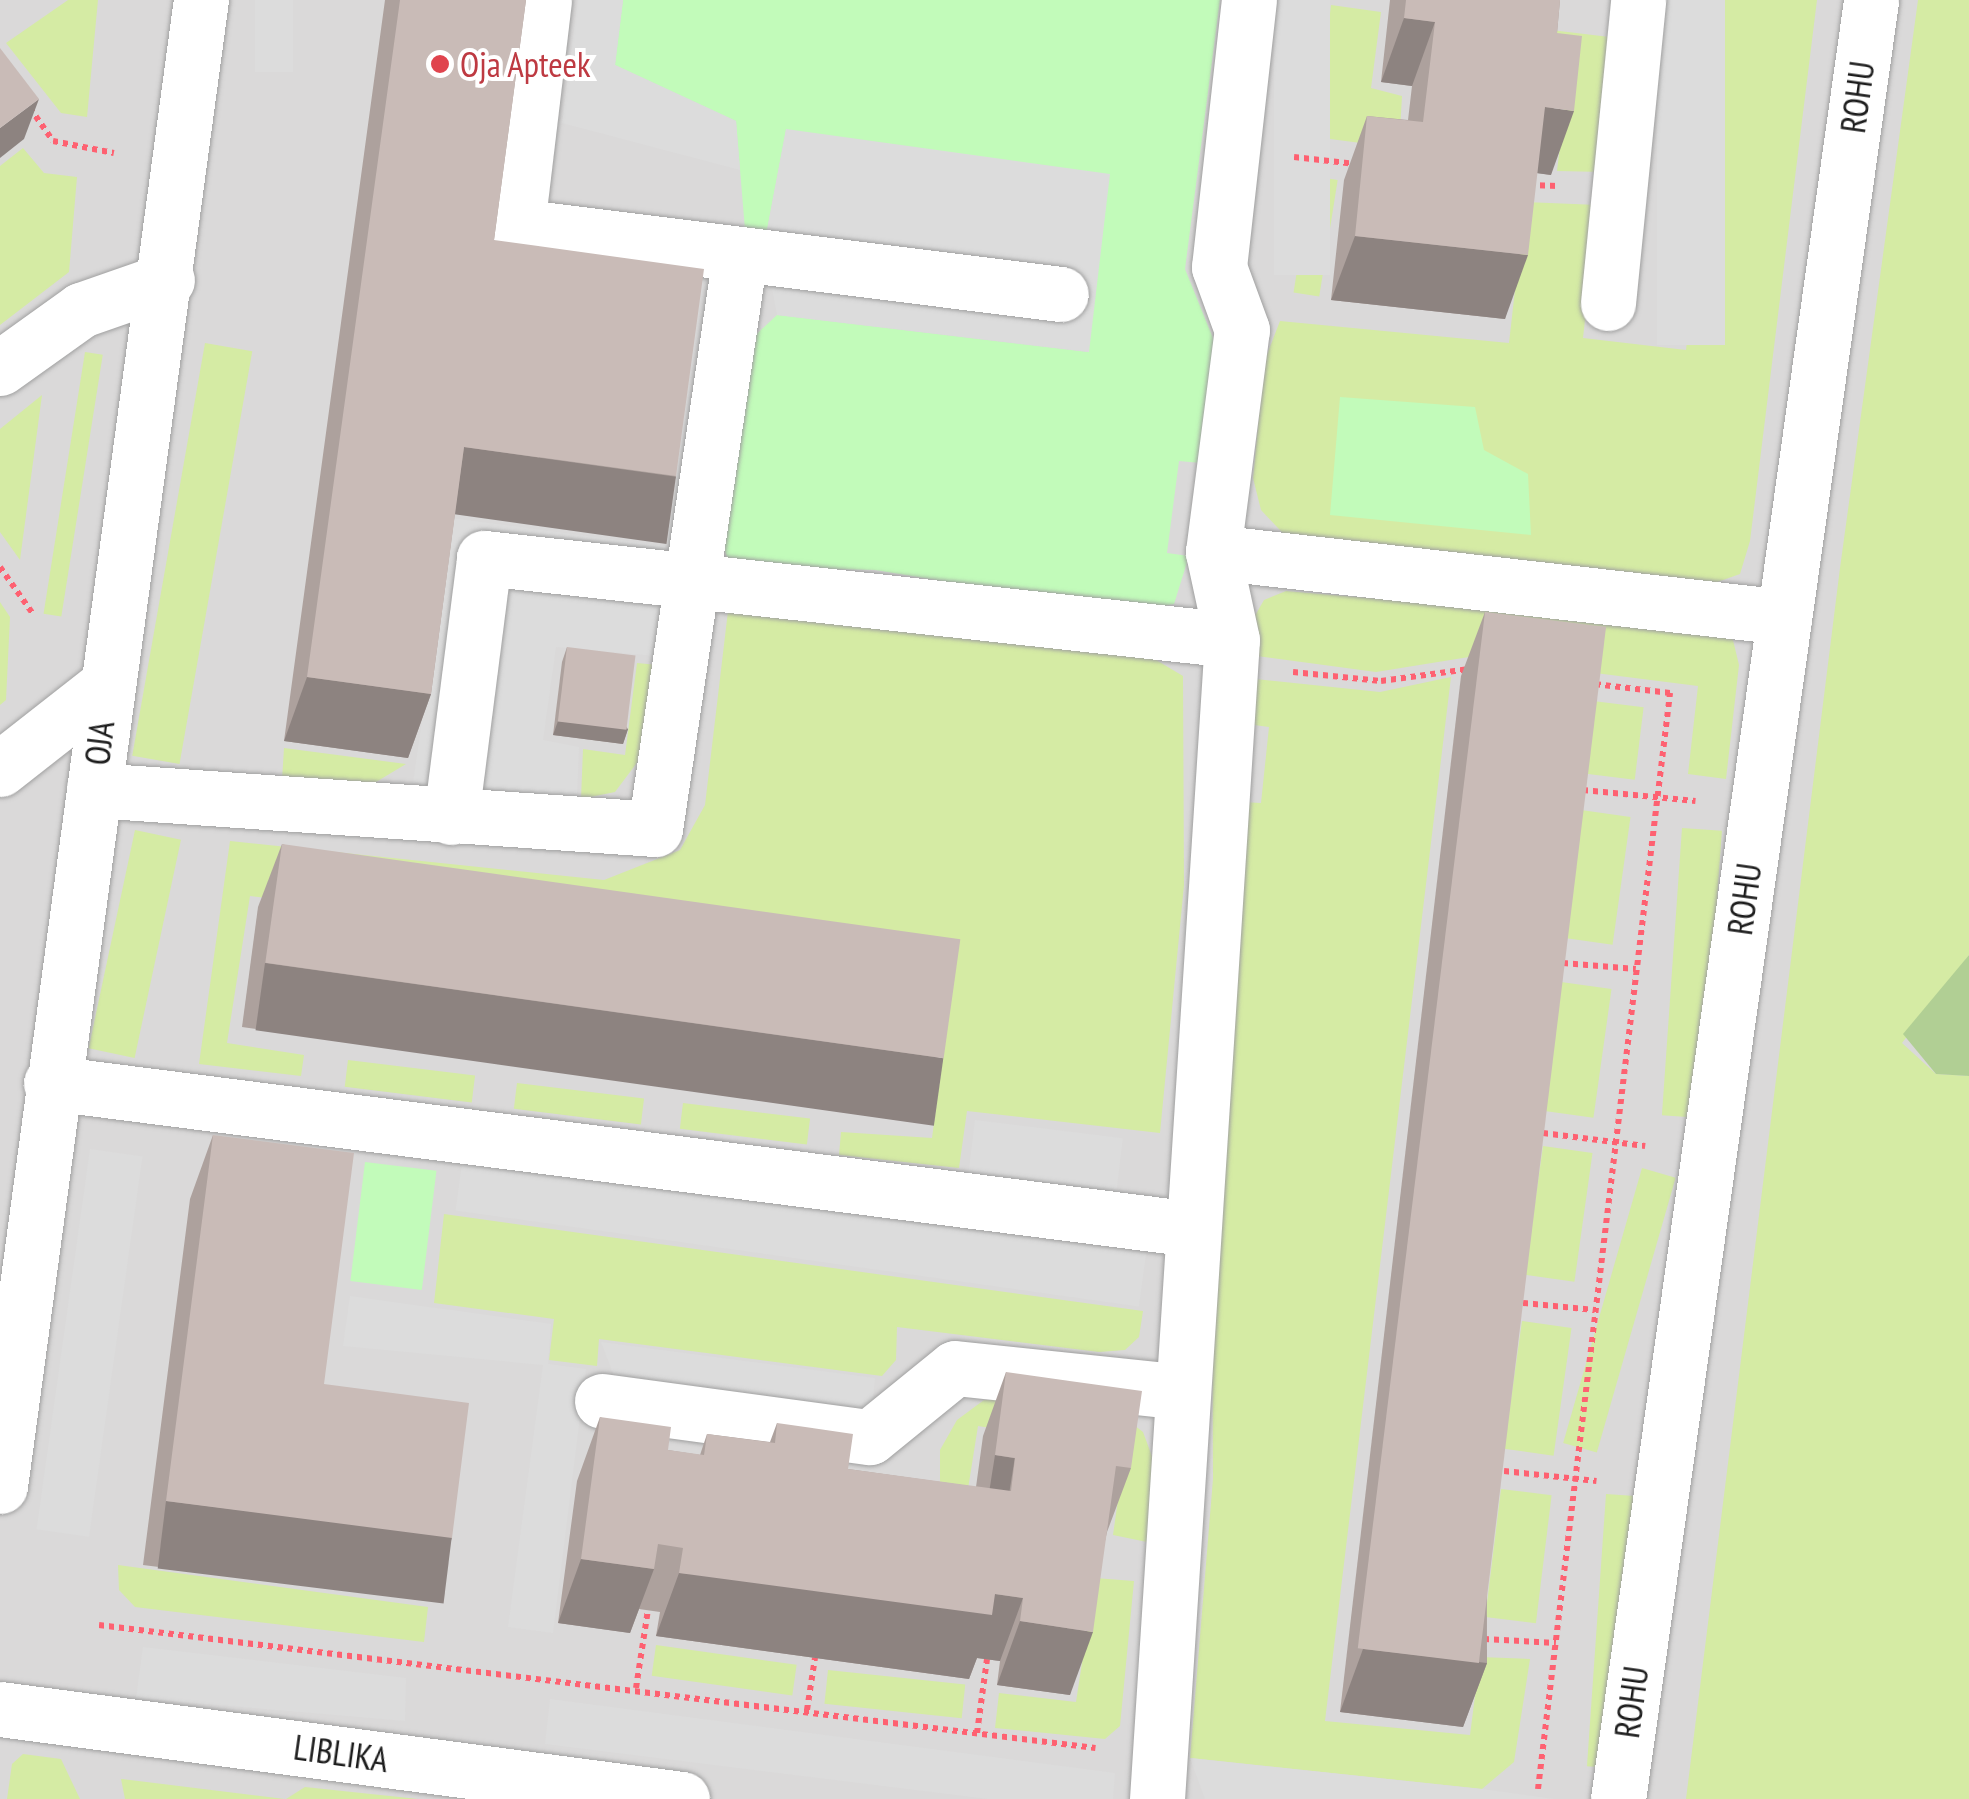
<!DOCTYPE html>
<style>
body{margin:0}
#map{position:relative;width:1969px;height:1799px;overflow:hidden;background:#eee7e1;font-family:"PT Sans Narrow",sans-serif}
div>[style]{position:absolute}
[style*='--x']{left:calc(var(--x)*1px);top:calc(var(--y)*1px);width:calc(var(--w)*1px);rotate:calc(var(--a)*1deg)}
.residential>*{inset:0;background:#dad9d9;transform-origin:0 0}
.grass>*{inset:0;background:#d5eba4;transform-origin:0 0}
.forest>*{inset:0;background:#b1cf94}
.park>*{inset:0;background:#c2fbba;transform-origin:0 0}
.parking>*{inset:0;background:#dcdcdc;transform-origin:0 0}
.path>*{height:6px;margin-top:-3px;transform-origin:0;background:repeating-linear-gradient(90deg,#fe6171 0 5px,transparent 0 10px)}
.roads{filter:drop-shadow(0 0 2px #a0a0a0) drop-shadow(0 0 2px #a0a0a0)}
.minor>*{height:55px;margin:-27.5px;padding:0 27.5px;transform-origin:27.5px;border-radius:27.5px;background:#fff}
.wall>*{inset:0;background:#ada19d}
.shaded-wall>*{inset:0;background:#8d8380;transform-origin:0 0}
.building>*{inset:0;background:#c9bbb7;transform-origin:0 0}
.dots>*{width:28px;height:28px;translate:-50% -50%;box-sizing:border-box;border:5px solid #fff;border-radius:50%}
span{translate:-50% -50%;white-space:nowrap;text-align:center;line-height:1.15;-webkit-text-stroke:8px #fff;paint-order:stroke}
.health-label{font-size:35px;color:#be3a42}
.left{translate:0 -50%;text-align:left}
.street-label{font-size:35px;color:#1c1c1c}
</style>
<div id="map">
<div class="residential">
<i style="left:0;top:0;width:1966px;height:1799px"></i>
</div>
<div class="grass">
<i style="clip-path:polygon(68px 0,98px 0,87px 117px,61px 113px,6px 43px)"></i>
<i style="clip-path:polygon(1725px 0,1817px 0,1750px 541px,1740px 574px,1709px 585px,1292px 543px,1261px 510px,1253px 478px,1264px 362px,1280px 321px,1509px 343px,1525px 202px,1598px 205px,1583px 338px,1686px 350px)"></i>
<i style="clip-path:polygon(1918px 0,1969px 0,1969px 955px,1902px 1043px,1936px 1074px,1969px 1076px,1969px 1799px,1686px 1799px,1840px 568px)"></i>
<i style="clip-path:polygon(1331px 5px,1381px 12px,1371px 88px,1402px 96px,1399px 148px,1315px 137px)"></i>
<i style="clip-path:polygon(1551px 30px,1618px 38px,1604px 172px,1557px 171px,1566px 96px)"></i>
<i style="clip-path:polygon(23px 148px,44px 173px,77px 177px,69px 272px,0 325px,0 166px)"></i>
<i style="left:1312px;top:176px;width:26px;height:118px;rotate:9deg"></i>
<i style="left:205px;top:343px;width:48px;height:419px;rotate:10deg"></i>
<i style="left:85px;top:352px;width:18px;height:265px;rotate:9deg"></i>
<i style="clip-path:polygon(42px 395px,20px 560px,0 532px,0 429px)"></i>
<i style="clip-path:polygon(1286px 591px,1708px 627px,1733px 640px,1739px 665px,1726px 779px,1688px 774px,1698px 686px,1469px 657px,1376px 672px,1249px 655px,1253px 619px,1264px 600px)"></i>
<i style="clip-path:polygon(0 602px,10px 617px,6px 700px,0 705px)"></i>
<i style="clip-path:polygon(728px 611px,1141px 651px,1183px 676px,1184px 885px,1160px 1133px,967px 1111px,959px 1168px,839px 1155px,841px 1132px,932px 1138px,953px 981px,250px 896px,227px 1043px,304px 1055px,301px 1076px,199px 1064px,230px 841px,604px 880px,680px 850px,705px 805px)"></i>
<i style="clip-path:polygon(637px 663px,658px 665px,645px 752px,615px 792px,581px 799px,583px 749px,625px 755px)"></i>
<i style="clip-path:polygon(1451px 677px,1325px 1721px,1470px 1735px,1480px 1657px,1530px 1659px,1514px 1762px,1482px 1789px,1190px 1758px,1213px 1479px,1212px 1275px,1242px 802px,1261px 803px,1269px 727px,1247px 724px,1246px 678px,1380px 692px)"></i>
<i style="left:1593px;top:701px;width:51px;height:73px;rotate:7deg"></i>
<i style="clip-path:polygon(284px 748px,406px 764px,371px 785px,282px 780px)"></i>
<i style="left:1581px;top:810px;width:50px;height:129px;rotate:8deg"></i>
<i style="left:1682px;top:828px;width:40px;height:288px;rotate:4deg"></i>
<i style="left:135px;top:830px;width:47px;height:223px;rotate:12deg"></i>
<i style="left:1561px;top:982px;width:51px;height:130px;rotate:8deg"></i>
<i style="left:348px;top:1060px;width:128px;height:27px;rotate:7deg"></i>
<i style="left:517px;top:1083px;width:128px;height:26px;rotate:7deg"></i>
<i style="left:683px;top:1103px;width:128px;height:26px;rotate:7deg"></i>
<i style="left:1543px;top:1146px;width:50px;height:130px;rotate:8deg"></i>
<i style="left:1642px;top:1168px;width:35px;height:286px;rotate:16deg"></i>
<i style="clip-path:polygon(444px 1214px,1143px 1311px,1139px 1337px,1125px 1350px,1099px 1352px,897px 1327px,896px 1360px,882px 1376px,599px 1339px,597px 1366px,549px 1360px,554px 1319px,434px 1303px)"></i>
<i style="left:1522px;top:1321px;width:50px;height:129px;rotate:8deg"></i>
<i style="clip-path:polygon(1011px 1399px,1121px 1415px,1143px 1432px,1153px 1459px,1147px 1542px,1113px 1535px,1125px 1450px,978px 1426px,964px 1514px,940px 1500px,940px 1450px,957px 1420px,984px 1400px)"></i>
<i style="left:1501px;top:1489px;width:51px;height:129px;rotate:7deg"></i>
<i style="left:1606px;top:1494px;width:29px;height:273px;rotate:4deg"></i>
<i style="clip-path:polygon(118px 1565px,428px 1607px,424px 1642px,135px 1607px,119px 1590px)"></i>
<i style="clip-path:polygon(1095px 1578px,1134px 1581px,1120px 1726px,1105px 1739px,995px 1728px,999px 1693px,1076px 1702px)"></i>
<i style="left:656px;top:1645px;width:142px;height:31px;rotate:8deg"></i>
<i style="left:828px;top:1670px;width:138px;height:34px;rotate:6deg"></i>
<i style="clip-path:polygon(23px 1754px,61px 1759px,80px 1799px,7px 1799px,12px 1764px)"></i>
<i style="clip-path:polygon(121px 1779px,122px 1779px,285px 1799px,125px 1799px)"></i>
<i style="clip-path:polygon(305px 1787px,418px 1799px,286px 1799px)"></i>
</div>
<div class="forest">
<i style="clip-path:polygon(1969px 955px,1969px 1076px,1936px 1074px,1903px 1034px)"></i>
</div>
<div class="park">
<i style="clip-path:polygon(623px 0,1220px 0,1185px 269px,1215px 343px,1201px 463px,1179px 461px,1167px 553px,1189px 556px,1174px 604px,1130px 612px,875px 570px,731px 567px,724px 549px,748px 342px,777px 315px,1088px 352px,786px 130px,764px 246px,746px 242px,736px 121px,615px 65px)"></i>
<i style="clip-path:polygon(1340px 397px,1475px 407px,1484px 450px,1528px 474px,1531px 535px,1330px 515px)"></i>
<i style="left:365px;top:1162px;width:72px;height:120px;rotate:7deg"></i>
</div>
<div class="parking">
<i style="left:255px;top:0;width:38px;height:72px"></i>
<i style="clip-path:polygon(578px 0,623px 0,615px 65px,736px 121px,740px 170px,562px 123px)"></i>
<i style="left:1274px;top:0;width:56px;height:275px"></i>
<i style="left:1657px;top:0;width:68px;height:345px"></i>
<i style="clip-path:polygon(786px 129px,1110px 174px,1089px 352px,777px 315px,764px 246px)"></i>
<i style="clip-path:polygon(451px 518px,665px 546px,656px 656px,556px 647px,543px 740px,579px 747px,577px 797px,413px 783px)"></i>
<i style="left:975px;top:1120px;width:149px;height:61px;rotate:7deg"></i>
<i style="left:90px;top:1149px;width:53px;height:384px;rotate:8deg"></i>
<i style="left:463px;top:1157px;width:690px;height:54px;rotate:8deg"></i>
<i style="clip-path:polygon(350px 1296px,551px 1324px,548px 1364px,586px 1369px,553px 1633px,508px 1627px,543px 1365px,343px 1346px)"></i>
<i style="clip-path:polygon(601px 1342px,875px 1378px,871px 1422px,621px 1394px)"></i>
<i style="clip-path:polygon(143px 1647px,406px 1678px,405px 1721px,136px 1698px)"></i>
<i style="clip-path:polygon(550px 1699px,1115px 1773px,1113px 1799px,988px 1799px,545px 1744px)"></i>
<i style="clip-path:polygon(1190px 1758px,1482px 1789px,1554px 1799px,1205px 1799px)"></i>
</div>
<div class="path">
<i style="--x:30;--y:108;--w:40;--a:55.1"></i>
<i style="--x:53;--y:141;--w:62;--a:11.1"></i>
<i style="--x:1294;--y:157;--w:62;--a:6.4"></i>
<i style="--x:1530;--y:185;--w:28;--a:2"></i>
<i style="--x:0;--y:567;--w:57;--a:54.9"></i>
<i style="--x:1293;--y:672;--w:88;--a:5.8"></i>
<i style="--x:1381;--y:681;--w:89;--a:-7.8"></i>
<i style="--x:1583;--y:790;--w:113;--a:5.6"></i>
<i style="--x:1563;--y:963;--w:73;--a:4.7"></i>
<i style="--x:1543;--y:1133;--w:103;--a:7.3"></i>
<i style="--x:1523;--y:1303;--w:72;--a:5.6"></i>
<i style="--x:1504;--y:1471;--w:93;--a:6.2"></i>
<i style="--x:99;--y:1625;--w:1004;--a:7.04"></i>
<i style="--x:1484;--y:1639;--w:72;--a:3.2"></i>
<i style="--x:636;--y:1688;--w:79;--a:-81.3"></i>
<i style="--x:807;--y:1710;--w:53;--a:-81.3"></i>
<i style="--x:977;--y:1733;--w:75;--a:-82.3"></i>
<i style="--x:1538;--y:1789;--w:1104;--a:-83.13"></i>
<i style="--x:1670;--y:693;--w:76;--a:-173.2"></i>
</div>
<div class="roads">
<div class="minor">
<i style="--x:544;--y:0;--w:228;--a:96.8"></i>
<i style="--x:517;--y:226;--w:548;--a:7.13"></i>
<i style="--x:1608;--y:303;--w:304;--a:-84.3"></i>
<i style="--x:0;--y:368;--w:100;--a:-35.6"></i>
<i style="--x:81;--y:310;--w:91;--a:-19.2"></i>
<i style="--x:1213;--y:552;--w:575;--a:6.49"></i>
<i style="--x:0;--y:769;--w:135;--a:-38.1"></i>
<i style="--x:94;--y:790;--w:562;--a:3.98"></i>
<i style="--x:655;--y:829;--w:580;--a:-81.58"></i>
<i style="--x:451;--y:817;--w:261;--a:-82.7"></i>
<i style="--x:484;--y:558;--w:752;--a:6.26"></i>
<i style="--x:51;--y:1083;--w:1151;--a:7.29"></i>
<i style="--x:602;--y:1401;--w:270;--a:7.7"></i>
<i style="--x:870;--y:1437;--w:109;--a:-39.1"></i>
<i style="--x:955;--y:1368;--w:229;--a:6"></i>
<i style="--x:0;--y:1486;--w:1500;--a:-82.3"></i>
<i style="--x:0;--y:1709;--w:688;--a:7.52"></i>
<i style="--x:1157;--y:1799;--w:1161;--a:-86.3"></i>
<i style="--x:1232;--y:640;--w:90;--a:-102.2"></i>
<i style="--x:1213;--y:552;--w:224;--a:-82.6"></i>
<i style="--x:1242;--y:330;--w:67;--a:-110.1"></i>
<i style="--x:1219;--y:267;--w:269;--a:-83.6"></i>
<i style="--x:1618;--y:1799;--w:1817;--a:-81.99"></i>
</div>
</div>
<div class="wall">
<i style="clip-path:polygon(385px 0,526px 0,494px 240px,676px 476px,653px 540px,455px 513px,431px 694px,408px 758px,284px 741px)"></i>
<i style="clip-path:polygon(1390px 0,1560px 0,1557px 33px,1551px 175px,1537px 173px,1505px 319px,1331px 300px,1344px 180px,1367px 116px,1408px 120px,1412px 86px,1381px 82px)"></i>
<i style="clip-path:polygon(1485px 612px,1487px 1663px,1463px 1727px,1340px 1712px,1461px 676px)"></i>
<i style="clip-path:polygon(567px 647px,628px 729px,623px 744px,553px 735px,562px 662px)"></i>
<i style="clip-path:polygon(282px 844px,943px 1059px,920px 1123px,242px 1027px,258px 907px)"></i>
<i style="clip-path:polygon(213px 1135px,324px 1384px,452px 1538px,429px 1601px,143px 1565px,190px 1199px)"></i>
<i style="clip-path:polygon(1006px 1372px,1131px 1468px,1107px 1532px,1070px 1695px,997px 1685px,1000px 1661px,977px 1658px,969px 1679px,656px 1636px,660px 1612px,639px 1609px,630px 1633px,558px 1623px,577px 1481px,600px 1417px,668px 1450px,700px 1455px,707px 1434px,770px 1442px,777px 1423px,848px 1469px,976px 1487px,983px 1436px)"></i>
</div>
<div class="shaded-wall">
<i style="clip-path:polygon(1404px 18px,1435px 22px,1412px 86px,1381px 82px)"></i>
<i style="clip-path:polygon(39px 99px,24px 139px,0 158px,0 128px)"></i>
<i style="clip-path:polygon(1545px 107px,1574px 111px,1551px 175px,1521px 171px)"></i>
<i style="clip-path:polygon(1355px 236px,1528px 255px,1505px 319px,1331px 300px)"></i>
<i style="left:464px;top:447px;width:214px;height:68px;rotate:8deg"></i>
<i style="clip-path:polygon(307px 677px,431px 694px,408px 758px,284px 741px)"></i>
<i style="clip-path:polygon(558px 721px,628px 729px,623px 744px,553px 735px)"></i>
<i style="left:265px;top:963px;width:685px;height:68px;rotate:8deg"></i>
<i style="left:995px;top:1455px;width:20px;height:68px;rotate:9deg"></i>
<i style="left:166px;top:1501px;width:288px;height:68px;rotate:7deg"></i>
<i style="clip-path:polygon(581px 1559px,654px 1569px,630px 1633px,558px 1623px)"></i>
<i style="clip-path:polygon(679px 1573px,995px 1594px,1023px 1598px,1000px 1661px,977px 1658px,969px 1679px,656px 1636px)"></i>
<i style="clip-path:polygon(1020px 1621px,1093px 1632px,1070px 1695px,997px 1685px)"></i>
<i style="clip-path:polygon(1363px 1649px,1487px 1663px,1463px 1727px,1340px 1712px)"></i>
</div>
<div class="building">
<i style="clip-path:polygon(400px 0,526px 0,494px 240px,704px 269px,676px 476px,464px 447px,431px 694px,307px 677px)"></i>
<i style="clip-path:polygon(1406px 0,1560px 0,1557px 33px,1582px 36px,1574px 111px,1545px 107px,1528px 255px,1355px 236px,1367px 116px,1423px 122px,1435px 22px,1404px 18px)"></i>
<i style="clip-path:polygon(0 48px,39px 99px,0 128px)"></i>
<i style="left:1485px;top:612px;width:122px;height:1044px;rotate:7deg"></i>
<i style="left:567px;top:647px;width:69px;height:75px;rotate:7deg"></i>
<i style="left:282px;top:844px;width:685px;height:120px;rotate:8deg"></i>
<i style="clip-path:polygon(213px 1135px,354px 1153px,324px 1384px,469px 1403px,452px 1538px,166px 1501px)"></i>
<i style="clip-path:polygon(1006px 1372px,1142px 1391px,1131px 1468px,1116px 1466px,1093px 1632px,1020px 1621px,1023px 1598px,995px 1594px,992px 1615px,679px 1573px,683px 1548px,658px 1544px,654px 1569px,581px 1559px,600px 1417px,671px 1427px,668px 1450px,704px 1455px,707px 1434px,775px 1443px,777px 1423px,853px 1434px,848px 1469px,1011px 1491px,1015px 1458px,995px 1455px)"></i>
</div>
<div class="dots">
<i style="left:440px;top:64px;background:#e0444e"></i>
</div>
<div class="health-label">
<span class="left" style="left:460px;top:64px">Oja Apteek</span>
</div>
<div class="street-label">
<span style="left:1857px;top:97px;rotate:-82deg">ROHU</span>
<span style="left:99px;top:743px;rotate:-83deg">OJA</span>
<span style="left:1744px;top:899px;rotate:-82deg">ROHU</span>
<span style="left:1631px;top:1702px;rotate:-82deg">ROHU</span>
<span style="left:341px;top:1753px;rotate:8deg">LIBLIKA</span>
</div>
</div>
